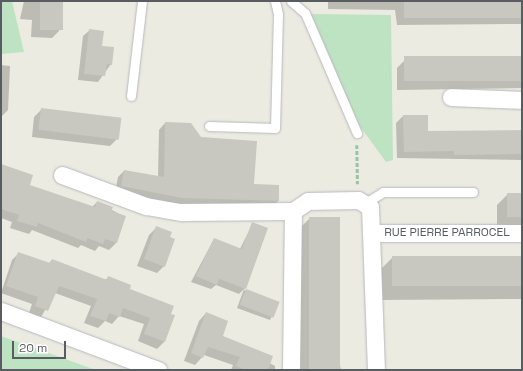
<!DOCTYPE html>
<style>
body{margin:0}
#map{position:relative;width:523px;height:371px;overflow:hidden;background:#ecebe1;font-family:"Space Grotesk",sans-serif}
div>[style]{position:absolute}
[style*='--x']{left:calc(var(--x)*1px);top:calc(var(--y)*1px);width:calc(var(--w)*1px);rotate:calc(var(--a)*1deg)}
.green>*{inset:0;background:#bee3c2}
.shadow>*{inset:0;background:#0003}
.building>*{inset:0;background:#c8c7c0;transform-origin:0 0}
.path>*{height:2.5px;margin-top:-1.25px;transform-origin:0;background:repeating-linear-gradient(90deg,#97c3a9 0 4px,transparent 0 6px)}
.roads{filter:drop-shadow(0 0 1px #b6b8bd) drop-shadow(0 0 1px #b6b8bd)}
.service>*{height:9px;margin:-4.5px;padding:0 4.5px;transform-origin:4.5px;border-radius:4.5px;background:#fff}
.minor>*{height:17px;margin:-8.5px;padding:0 8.5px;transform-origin:8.5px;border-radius:8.5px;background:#fff}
span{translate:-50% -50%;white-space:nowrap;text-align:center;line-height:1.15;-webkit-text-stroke:3px #fff;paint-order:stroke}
.street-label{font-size:12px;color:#595c61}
.frame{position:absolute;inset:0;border:2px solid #595c61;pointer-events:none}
.scale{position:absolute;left:12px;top:341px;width:54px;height:18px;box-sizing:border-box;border:2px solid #595c61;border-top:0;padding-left:5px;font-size:12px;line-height:14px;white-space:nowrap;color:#595c61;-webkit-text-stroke:3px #fff;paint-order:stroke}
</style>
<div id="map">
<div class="green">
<i style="clip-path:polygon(1px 1px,12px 1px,24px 52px,1px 54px)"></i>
<i style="clip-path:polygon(311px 14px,391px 15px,393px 160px,386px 162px,359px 125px)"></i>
<i style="clip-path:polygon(1px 336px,96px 370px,1px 370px)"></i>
</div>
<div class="shadow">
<i style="clip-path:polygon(24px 1px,62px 1px,59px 31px,52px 38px,31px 37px,32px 20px,20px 19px)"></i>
<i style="clip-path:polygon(328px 1px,522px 1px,522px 24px,397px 25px,395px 10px,328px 9px)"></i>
<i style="clip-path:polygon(90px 30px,111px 64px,98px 82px,78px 80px,83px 36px)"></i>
<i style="clip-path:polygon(522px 58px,522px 88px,397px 90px,397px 68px,404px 61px)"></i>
<i style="clip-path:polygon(1px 65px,10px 66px,8px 110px,1px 117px)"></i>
<i style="clip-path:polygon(42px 109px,117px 139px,110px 146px,32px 137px,34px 117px)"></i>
<i style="clip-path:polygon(403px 116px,427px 132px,522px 131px,522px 160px,397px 158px,396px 123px)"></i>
<i style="clip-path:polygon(165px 123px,201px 138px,253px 185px,278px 201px,272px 207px,174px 204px,115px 193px,118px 177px,124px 171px,158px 177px,159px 130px)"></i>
<i style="clip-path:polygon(1px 165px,28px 185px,92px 207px,97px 202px,125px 217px,116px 243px,109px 250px,99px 246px,95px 251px,81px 245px,78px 248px,32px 230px,29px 234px,10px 228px,12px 222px,1px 218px)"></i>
<i style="clip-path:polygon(522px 194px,522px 227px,497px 227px,497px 205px,507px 195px)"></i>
<i style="clip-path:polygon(310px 218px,341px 370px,298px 370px,297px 231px)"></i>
<i style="clip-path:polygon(253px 223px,266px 228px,244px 290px,279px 302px,270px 320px,237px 308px,244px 289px,239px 294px,216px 285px,211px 289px,191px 282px,214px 239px,240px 249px)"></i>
<i style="clip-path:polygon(156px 228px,164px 266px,157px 273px,137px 266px,149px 235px)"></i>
<i style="clip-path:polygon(19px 253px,48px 264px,52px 260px,105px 280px,108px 278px,173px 316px,164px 342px,157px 349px,138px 341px,144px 324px,119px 316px,112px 324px,105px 321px,98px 328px,84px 323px,91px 306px,55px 293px,41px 317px,29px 313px,32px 304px,1px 293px,12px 260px)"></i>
<i style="clip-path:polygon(522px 257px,522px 299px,380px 300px,380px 270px,392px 258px)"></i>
<i style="clip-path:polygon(206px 313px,221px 336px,275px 366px,275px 370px,231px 370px,233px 365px,204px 355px,195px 365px,184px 361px,199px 321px)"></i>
</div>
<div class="building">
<i style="left:40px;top:1px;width:23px;height:29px"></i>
<i style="left:404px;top:1px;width:118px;height:17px"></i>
<i style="clip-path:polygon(89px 29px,104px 31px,102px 46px,114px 47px,112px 65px,107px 64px,105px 76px,84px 74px)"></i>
<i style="left:522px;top:56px;width:25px;height:118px;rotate:90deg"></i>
<i style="left:41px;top:108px;width:81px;height:22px;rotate:7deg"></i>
<i style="clip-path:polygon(403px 115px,428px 115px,428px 131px,522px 130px,522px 154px,454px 155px,454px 151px,404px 152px)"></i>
<i style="clip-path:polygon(165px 122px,191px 123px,201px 137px,257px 141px,254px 184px,279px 185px,279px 201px,182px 198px,121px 186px,124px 170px,164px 177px)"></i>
<i style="clip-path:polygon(1px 164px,33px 175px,30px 185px,95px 207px,97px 201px,113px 207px,111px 211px,126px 216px,117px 243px,105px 239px,103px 244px,87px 238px,86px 242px,38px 223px,37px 227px,17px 221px,19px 215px,1px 209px)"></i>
<i style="left:522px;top:193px;width:24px;height:15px;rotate:90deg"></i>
<i style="left:309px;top:217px;width:31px;height:153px"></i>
<i style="clip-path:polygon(252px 222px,268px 228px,246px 289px,219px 279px,217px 285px,196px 276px,214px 238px,242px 249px)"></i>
<i style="clip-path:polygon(156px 226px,172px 232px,170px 237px,175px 239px,165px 267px,144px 259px)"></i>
<i style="clip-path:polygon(18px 252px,50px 263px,52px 259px,107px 280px,108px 276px,131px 285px,130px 289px,174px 306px,171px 314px,175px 315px,165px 342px,144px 334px,150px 318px,123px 308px,120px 317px,109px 313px,106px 321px,90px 316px,97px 299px,59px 286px,48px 311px,35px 306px,38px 297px,6px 286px)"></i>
<i style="left:522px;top:256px;width:30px;height:130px;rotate:90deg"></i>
<i style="left:246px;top:289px;width:36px;height:17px;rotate:21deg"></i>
<i style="clip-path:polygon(206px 312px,228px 321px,223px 336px,273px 356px,268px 370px,246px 370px,236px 366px,240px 357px,208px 347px,203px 358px,191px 353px)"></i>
</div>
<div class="path">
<i style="--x:357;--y:145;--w:39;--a:89"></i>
</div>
<div class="roads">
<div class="service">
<i style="--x:291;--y:1;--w:18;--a:41"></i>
<i style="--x:305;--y:13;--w:131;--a:66.6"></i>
<i style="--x:131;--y:96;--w:96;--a:-83.4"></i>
<i style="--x:209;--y:126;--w:66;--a:1.7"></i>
<i style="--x:275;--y:128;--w:114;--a:-88.5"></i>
<i style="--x:278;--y:14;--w:13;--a:-103"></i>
<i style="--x:365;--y:203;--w:21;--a:-31"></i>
<i style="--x:383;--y:192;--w:90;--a:0"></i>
</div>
<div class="minor">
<i style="--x:451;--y:97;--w:71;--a:2.4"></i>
<i style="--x:62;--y:175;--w:90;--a:20.3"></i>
<i style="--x:146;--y:206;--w:36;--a:10"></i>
<i style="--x:181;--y:212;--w:112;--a:-0.5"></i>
<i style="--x:372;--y:233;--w:150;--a:0"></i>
<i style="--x:1;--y:311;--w:168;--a:20.6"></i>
<i style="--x:291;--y:370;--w:159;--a:-89.3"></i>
<i style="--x:293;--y:211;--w:18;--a:-34"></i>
<i style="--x:308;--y:201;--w:50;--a:-1.1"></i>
<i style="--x:358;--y:200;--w:14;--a:30"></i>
<i style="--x:370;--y:207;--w:163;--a:87.9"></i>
</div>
</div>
<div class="street-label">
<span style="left:447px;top:233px">RUE PIERRE PARROCEL</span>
</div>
<div class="frame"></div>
<div class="scale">20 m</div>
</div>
